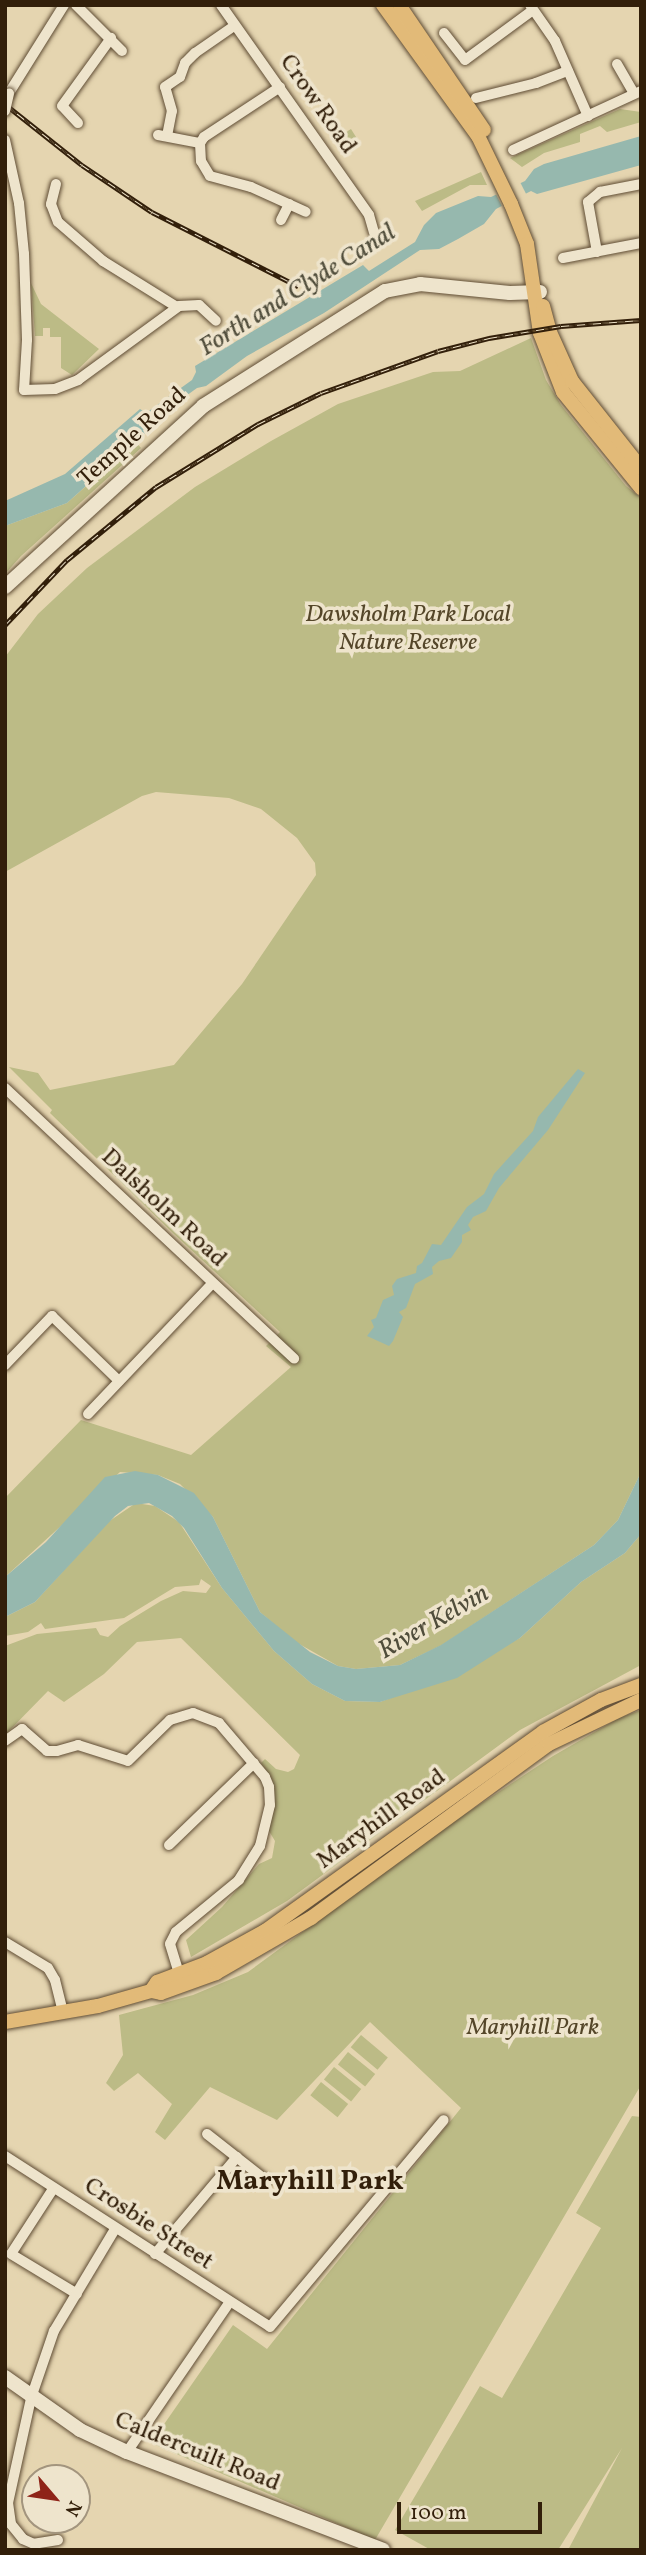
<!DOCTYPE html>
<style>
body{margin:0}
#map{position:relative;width:646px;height:2555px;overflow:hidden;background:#e5d5b0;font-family:Vollkorn,serif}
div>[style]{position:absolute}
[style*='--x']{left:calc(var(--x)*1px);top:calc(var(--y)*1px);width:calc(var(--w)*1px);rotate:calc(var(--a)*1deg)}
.green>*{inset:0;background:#bcbb86;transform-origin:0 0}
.water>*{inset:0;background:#96b8ae}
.pier>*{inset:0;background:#e5d5b0;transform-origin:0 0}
.roads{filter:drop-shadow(0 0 2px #5f4c34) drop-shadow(0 0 2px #5f4c34)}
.street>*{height:10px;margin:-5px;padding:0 5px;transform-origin:5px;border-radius:5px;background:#eee4cc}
.secondary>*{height:14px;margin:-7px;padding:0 7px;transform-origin:7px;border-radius:7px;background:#eee4cc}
.primary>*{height:14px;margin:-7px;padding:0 7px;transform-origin:7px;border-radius:7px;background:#e2ba78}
.rail>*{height:5px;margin-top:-2.5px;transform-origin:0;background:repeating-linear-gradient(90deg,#eee4cc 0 8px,#321f0a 0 16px);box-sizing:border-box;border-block:2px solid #321f0a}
.bridges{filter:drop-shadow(0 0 2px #5f4c34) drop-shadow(0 0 2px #5f4c34)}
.street-bridge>*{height:10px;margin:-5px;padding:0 5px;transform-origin:5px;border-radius:5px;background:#eee4cc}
span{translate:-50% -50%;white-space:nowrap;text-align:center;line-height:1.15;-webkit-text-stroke:7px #eee4cc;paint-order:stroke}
.street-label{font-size:24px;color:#321f0a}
.park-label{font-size:24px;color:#544629;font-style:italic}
.water-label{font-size:26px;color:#504d3b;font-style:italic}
.quarter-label{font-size:28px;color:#321f0a;font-weight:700}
.frame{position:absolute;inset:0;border:7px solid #321f0a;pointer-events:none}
.north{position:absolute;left:21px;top:2464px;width:70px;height:70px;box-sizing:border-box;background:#eee4cc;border:2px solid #a3957e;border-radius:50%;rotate:119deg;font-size:19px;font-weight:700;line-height:28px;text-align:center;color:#321f0a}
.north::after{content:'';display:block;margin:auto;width:24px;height:32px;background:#8f2418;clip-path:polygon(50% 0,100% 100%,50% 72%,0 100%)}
.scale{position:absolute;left:397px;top:2502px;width:145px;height:32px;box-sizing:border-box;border:4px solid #321f0a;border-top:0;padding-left:9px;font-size:21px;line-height:24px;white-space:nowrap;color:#321f0a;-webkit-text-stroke:5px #eee4cc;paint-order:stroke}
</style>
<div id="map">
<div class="green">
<i style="clip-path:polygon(620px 109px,641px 112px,641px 122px,607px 132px,600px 126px,580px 134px,580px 142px,544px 153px,522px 167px,510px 158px)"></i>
<i style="left:351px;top:129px;width:13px;height:19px;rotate:58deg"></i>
<i style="clip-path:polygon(481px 172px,487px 185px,470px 185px,422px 211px,415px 201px)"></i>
<i style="clip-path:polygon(31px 283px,41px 304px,99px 349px,72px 375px,61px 368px,61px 337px,50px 337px,50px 328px,43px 328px,43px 336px,35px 336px)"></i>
<i style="clip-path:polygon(531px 338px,546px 380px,561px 405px,626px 486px,641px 498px,641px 1472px,618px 1520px,594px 1545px,442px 1645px,400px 1665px,356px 1669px,338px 1666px,294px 1641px,260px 1612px,213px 1517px,180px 1484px,158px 1475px,120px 1472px,5px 1577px,5px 1498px,81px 1420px,191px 1455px,291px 1367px,266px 1346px,280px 1332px,174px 1234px,50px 1113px,52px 1110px,9px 1067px,38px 1073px,50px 1090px,174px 1065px,242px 984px,316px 875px,315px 863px,297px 838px,261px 809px,229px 798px,156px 792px,142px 796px,5px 872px,5px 657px,38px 614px,87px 568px,195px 487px,271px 441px,338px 404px,433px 372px,460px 371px)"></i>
<i style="clip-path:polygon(136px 442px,141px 448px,21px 556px,5px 574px,5px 526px,67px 503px)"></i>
<i style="clip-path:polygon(136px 1503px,155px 1506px,179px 1522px,222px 1588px,274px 1651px,312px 1684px,345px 1701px,380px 1702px,407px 1692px,520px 1638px,581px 1582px,625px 1553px,641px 1534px,641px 1665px,520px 1730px,287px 1901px,191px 1957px,186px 1940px,222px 1907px,259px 1864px,272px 1858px,275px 1841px,269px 1831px,275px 1799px,273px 1782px,261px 1763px,265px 1759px,276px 1769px,288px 1772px,294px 1769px,300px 1755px,181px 1638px,137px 1642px,104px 1674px,64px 1702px,48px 1691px,5px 1735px,5px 1646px,37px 1634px,96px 1628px,100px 1635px,108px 1637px,120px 1626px,161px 1601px,183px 1591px,206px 1593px,211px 1586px,201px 1579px,199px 1585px,175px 1587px,124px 1618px,45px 1629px,41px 1623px,28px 1632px,5px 1636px,5px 1617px,35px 1602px,108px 1522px)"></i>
<i style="clip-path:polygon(641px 1710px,641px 2085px,375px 2540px,151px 2443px,233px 2325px,267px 2349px,461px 2108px,370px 2022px,277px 2120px,210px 2087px,165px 2140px,155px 2132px,172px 2104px,138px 2073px,114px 2091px,106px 2083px,123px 2055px,119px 2015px,193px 1995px,248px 1972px,453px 1822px,553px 1756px,619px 1718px)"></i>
<i style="left:361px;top:2035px;width:35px;height:16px;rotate:40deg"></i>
<i style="left:348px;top:2052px;width:35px;height:16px;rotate:39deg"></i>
<i style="left:334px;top:2067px;width:35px;height:16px;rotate:39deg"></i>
<i style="left:321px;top:2082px;width:35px;height:17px;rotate:39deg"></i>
<i style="clip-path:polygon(632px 2116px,641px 2117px,641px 2550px,568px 2550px,622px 2448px,558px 2550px,431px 2550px,395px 2530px,480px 2386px,502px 2398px,601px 2228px,576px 2213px)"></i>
</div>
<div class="water">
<i style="clip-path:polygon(641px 136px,641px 165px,537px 194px,531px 191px,496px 209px,484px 224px,458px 239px,439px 249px,420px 250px,324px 313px,247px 356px,206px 386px,197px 388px,154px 419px,153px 426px,67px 503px,5px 526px,5px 501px,65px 474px,140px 409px,146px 413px,192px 380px,196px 372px,195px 366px,363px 265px,369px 271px,415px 242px,424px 225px,436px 213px,478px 196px,491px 197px,525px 181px,534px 169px,544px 164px)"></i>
<i style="clip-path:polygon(578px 1069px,585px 1073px,548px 1130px,499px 1188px,486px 1211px,473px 1217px,468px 1225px,471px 1230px,462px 1235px,462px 1242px,451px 1258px,439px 1261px,432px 1267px,433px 1274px,415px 1284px,406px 1308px,399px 1312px,403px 1317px,393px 1341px,389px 1346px,367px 1336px,374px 1327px,371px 1320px,376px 1318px,383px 1300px,394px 1295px,392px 1286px,397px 1279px,416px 1273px,417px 1266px,422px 1263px,432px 1244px,441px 1245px,467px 1207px,484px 1194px,494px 1174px,533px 1131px,538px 1117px)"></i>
<i style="clip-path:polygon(135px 1471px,158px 1475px,194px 1493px,213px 1517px,260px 1612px,310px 1652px,338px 1666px,356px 1669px,400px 1665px,441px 1645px,594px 1545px,618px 1520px,641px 1472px,641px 1534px,625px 1553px,581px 1582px,520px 1638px,457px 1678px,380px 1702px,345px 1701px,312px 1684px,274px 1651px,222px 1588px,184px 1528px,172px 1516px,149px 1503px,128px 1506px,115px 1516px,35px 1602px,5px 1617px,5px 1577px,46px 1542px,105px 1477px)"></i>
</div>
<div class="pier">
<i style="left:519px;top:180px;width:18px;height:27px;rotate:63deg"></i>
</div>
<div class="roads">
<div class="street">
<i style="--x:76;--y:5;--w:65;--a:45"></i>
<i style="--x:221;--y:5;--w:257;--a:54.8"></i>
<i style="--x:369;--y:215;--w:18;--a:74"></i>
<i style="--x:530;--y:5;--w:44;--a:55.2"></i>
<i style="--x:555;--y:41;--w:82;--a:66.3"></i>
<i style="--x:444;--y:33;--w:34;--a:52"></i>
<i style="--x:465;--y:60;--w:84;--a:-36.3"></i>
<i style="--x:617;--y:64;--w:34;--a:60"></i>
<i style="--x:9;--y:93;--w:104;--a:-58"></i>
<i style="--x:476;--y:98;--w:62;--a:-14"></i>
<i style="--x:536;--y:83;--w:34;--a:-21"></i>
<i style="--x:78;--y:123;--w:23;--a:-133"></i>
<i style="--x:62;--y:106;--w:84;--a:-54.2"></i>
<i style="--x:158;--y:135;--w:43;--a:10.8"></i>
<i style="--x:200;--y:143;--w:7;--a:-56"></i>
<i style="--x:204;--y:137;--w:91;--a:-33.3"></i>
<i style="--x:167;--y:136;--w:25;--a:-79"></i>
<i style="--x:172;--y:111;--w:25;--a:-106"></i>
<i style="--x:165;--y:87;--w:18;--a:-34"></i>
<i style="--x:180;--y:77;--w:15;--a:-70"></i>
<i style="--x:185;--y:63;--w:14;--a:-45"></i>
<i style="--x:195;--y:53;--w:47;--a:-34.7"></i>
<i style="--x:5;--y:140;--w:65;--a:77.5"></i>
<i style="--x:19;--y:203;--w:51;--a:84.4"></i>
<i style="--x:24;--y:254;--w:86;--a:88"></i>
<i style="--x:27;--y:340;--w:50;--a:93.4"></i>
<i style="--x:24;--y:390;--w:31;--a:-2"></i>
<i style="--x:55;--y:389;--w:25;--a:-21"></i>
<i style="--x:78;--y:380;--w:125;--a:-36.2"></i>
<i style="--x:179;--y:306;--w:20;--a:-3"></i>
<i style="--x:199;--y:305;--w:23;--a:43"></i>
<i style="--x:200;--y:143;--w:18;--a:87"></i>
<i style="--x:201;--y:161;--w:17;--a:59"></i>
<i style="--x:210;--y:176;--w:42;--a:15"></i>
<i style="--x:251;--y:187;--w:60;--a:24.4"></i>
<i style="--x:513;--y:150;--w:141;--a:-24.7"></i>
<i style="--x:56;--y:184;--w:21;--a:104"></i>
<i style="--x:51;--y:204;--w:19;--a:69"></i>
<i style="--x:58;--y:222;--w:60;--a:40.9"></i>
<i style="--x:103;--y:261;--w:87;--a:31.9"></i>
<i style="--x:281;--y:220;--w:18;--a:-63"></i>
<i style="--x:597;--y:252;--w:51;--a:-100.2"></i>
<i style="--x:588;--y:202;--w:16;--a:-40"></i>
<i style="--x:600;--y:192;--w:42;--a:-11"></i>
<i style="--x:563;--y:258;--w:79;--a:-10.9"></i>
<i style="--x:5;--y:1088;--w:396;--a:43.1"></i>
<i style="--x:5;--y:1365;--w:68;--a:-46.2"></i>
<i style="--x:52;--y:1316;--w:93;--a:44.1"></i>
<i style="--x:88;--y:1414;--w:180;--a:-46.4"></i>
<i style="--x:5;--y:1741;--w:21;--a:-35"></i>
<i style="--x:22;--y:1729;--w:33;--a:41"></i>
<i style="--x:47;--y:1751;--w:10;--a:0"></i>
<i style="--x:57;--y:1751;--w:22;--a:-16"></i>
<i style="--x:78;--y:1745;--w:52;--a:17.7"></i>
<i style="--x:128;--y:1761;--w:59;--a:-44.3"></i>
<i style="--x:170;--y:1720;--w:24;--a:-17"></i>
<i style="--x:193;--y:1713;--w:28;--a:21"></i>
<i style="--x:219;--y:1723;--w:71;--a:49.6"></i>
<i style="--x:265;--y:1777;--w:11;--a:68"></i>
<i style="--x:269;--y:1787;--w:18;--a:87"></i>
<i style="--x:270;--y:1805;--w:42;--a:103.7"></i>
<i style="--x:260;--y:1846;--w:40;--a:122"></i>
<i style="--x:239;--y:1880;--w:82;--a:140.5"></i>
<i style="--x:176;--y:1932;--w:13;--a:117"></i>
<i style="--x:170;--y:1944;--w:34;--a:73"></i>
<i style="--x:169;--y:1845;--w:118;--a:-44"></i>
<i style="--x:5;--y:1942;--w:50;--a:31.2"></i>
<i style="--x:48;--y:1968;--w:14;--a:60"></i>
<i style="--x:55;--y:1980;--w:34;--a:76"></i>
<i style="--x:207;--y:2134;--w:76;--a:38.1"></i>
<i style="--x:5;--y:2156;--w:315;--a:32.8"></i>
<i style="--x:270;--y:2327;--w:270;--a:-50"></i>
<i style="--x:53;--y:2189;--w:77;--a:122.9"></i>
<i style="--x:11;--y:2254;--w:77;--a:31.2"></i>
<i style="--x:155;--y:2254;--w:127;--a:-49.8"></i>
<i style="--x:127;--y:2452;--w:181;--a:-55.6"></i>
<i style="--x:58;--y:2540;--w:24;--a:171"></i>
<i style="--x:34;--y:2544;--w:12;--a:-156"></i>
<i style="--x:23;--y:2539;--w:19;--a:-129"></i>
<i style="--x:11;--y:2524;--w:21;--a:-98"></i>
<i style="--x:8;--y:2503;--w:107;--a:-77.6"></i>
<i style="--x:31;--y:2398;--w:71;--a:-71.1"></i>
<i style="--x:54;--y:2331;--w:119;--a:-59.1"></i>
</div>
<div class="secondary">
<i style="--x:5;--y:587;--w:268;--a:-42.4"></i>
<i style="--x:203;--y:406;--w:215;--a:-32.3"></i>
<i style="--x:385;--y:291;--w:36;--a:-11"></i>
<i style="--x:420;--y:284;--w:90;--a:5.7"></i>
<i style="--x:510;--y:293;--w:30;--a:-2"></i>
<i style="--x:5;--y:2377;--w:92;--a:35.2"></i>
<i style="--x:80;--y:2430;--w:52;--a:25.1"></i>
<i style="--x:127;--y:2452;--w:274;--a:20.9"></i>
</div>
<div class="primary">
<i style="--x:383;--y:5;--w:162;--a:54.1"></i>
<i style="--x:478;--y:136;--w:76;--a:64.1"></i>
<i style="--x:511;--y:204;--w:43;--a:68.2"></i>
<i style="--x:527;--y:244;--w:90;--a:81.7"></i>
<i style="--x:540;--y:333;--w:63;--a:68.7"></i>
<i style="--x:563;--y:392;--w:124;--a:50.9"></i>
<i style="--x:399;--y:5;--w:151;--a:55.8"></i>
<i style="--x:543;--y:306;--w:27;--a:75"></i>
<i style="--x:550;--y:332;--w:54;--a:65.8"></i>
<i style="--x:572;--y:381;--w:111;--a:51.6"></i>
<i style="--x:151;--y:1991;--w:11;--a:-56"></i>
<i style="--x:157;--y:1982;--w:53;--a:-20.8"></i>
<i style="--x:207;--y:1963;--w:66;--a:-28.9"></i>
<i style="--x:265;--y:1931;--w:342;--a:-35.6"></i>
<i style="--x:543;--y:1732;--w:66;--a:-28.9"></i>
<i style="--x:601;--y:1700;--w:43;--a:-20.6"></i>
<i style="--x:5;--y:2022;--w:94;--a:-9.8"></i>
<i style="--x:98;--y:2006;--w:55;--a:-15.8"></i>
<i style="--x:151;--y:1991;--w:10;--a:11"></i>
<i style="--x:161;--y:1993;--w:59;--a:-20"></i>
<i style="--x:216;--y:1973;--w:110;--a:-30.1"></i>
<i style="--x:311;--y:1918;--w:295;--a:-36.2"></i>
<i style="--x:549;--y:1744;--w:102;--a:-25.6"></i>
</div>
</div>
<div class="rail">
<i style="--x:5;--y:104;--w:98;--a:38.4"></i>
<i style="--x:82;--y:165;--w:84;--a:33.9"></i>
<i style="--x:152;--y:212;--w:164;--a:26.9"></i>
<i style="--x:5;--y:625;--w:90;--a:-46.4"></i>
<i style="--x:67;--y:560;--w:115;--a:-39.4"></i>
<i style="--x:156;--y:487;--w:120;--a:-31.7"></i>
<i style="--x:258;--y:424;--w:70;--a:-26.2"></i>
<i style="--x:321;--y:393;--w:124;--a:-19.7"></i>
<i style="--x:438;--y:351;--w:53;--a:-14.3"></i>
<i style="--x:489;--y:338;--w:73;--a:-9.5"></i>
<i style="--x:561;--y:326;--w:80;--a:-4.3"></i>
</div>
<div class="bridges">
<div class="street-bridge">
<i style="--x:5;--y:111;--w:18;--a:-77"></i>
</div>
</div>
<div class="street-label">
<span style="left:317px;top:105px;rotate:55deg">Crow Road</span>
<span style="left:133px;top:438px;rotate:-42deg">Temple Road</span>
<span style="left:163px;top:1209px;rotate:43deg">Dalsholm Road</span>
<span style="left:382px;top:1820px;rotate:-36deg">Maryhill Road</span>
<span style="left:148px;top:2225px;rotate:33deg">Crosbie Street</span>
<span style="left:197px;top:2453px;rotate:22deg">Caldercuilt Road</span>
</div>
<div class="park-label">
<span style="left:408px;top:630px">Dawsholm Park Local<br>Nature Reserve</span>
<span style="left:533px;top:2029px">Maryhill Park</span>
</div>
<div class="water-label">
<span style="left:298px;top:291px;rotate:-32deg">Forth and Clyde Canal</span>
<span style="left:434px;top:1623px;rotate:-30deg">River Kelvin</span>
</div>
<div class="quarter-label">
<span style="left:310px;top:2182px">Maryhill Park</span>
</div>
<div class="frame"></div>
<div class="north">N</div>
<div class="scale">100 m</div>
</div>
